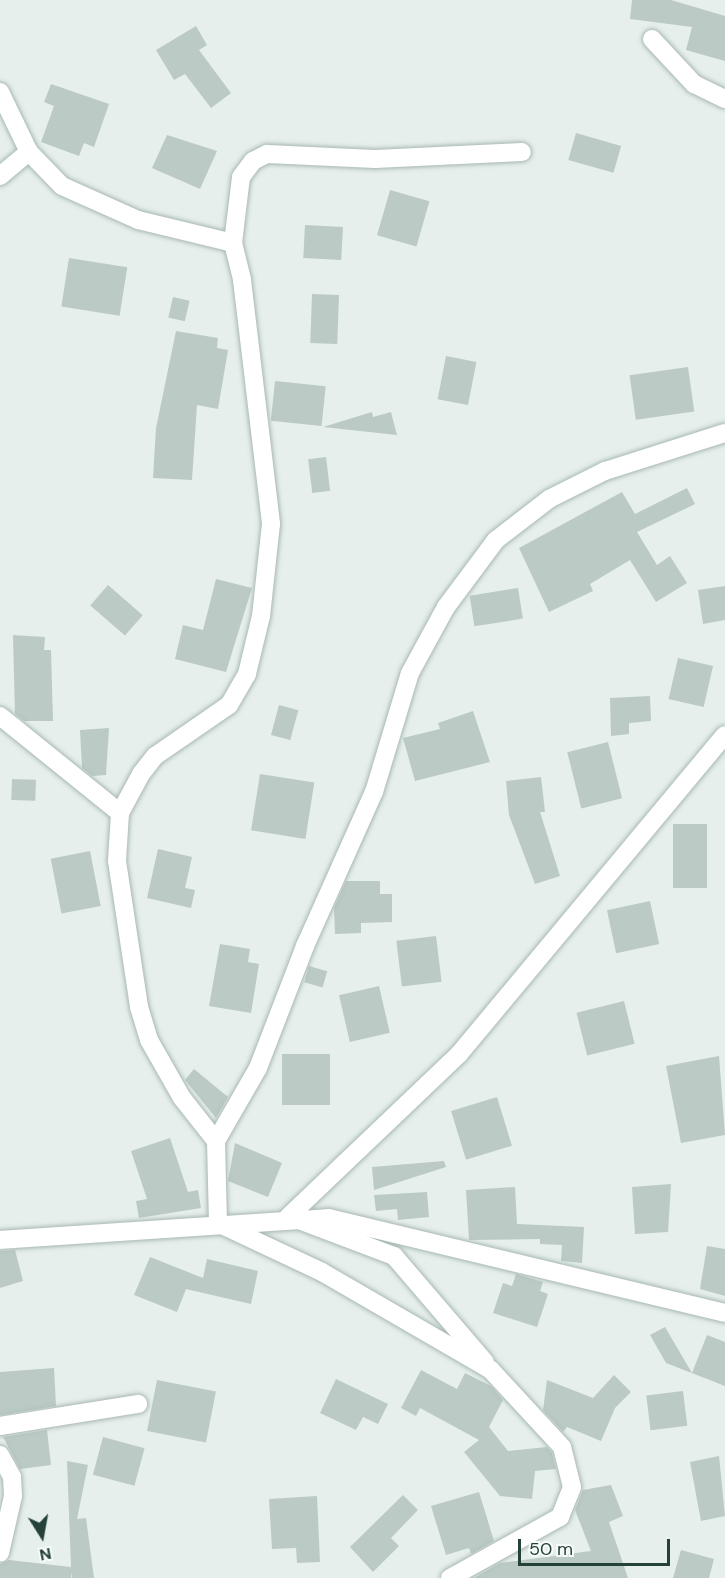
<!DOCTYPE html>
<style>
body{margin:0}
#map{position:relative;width:725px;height:1578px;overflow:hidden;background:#e6efeb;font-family:"DM Sans",sans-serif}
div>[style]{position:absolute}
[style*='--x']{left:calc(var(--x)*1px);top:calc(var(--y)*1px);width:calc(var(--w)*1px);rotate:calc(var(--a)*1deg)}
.building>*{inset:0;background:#bbcac4;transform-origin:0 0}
.roads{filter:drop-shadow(0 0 2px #a8b8b2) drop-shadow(0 0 2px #a8b8b2)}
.street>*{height:18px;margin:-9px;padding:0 9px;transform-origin:9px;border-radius:9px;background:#fff}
.secondary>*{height:18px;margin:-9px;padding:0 9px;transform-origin:9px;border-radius:9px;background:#fff}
span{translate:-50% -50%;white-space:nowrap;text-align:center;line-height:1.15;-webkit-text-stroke:6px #f7fbf9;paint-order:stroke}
.north{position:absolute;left:12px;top:1506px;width:60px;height:60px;-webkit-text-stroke:4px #f7fbf9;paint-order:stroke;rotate:169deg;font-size:16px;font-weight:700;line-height:24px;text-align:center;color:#24423a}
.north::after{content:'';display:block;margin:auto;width:21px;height:27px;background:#24423a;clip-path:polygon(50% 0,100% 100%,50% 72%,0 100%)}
.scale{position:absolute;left:518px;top:1539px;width:152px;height:27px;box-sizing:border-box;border:3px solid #24423a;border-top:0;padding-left:8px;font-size:18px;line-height:21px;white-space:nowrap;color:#24423a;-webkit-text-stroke:4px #f7fbf9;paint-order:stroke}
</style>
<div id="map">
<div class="building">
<i style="clip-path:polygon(632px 0,671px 0,725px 16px,725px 61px,686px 50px,692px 27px,630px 19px)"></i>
<i style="clip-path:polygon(196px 26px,207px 45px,199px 50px,231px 93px,211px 108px,185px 74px,174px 80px,156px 50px)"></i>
<i style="clip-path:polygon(51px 84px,109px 104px,94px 147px,84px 143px,79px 156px,41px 142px,54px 106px,44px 102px)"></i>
<i style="left:576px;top:133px;width:47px;height:28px;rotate:16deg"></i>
<i style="clip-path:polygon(167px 135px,217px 151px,200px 189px,152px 168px)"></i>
<i style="left:390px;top:190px;width:41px;height:47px;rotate:16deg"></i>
<i style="left:305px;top:225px;width:38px;height:33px;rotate:3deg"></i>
<i style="left:69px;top:258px;width:59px;height:49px;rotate:9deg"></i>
<i style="left:312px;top:294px;width:27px;height:49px;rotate:2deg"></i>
<i style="left:173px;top:297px;width:17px;height:21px;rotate:13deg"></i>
<i style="clip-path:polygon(176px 331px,218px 338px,217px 348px,228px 350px,218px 409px,197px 405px,192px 480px,153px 478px,156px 428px)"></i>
<i style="left:446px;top:356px;width:31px;height:44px;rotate:11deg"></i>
<i style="left:688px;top:367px;width:45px;height:59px;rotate:82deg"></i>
<i style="left:275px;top:381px;width:51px;height:40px;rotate:6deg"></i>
<i style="clip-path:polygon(372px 412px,373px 417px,391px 412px,397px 435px,323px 427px)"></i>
<i style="left:326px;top:457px;width:34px;height:18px;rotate:83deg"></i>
<i style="clip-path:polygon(687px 488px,695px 504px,637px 532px,657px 565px,670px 556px,687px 583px,656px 602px,630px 560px,590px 584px,593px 591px,549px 612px,519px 548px,622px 492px,635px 514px)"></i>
<i style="clip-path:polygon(216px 579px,252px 588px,226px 672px,175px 659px,183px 625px,203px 630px)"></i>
<i style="left:108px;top:585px;width:46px;height:27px;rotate:41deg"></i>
<i style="clip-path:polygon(725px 586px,725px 620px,703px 624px,698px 590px)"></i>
<i style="left:518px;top:588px;width:31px;height:49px;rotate:81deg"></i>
<i style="clip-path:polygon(13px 635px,45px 637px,44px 650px,51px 650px,53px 721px,24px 721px,15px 714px)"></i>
<i style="left:678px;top:658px;width:36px;height:42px;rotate:13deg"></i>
<i style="clip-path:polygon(650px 696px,651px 721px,629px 723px,629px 734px,611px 736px,610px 698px)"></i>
<i style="left:279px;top:705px;width:20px;height:31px;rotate:15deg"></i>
<i style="clip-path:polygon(473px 711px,490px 762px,415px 781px,403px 738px,440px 729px,438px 723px)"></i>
<i style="clip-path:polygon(109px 728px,106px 775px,92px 776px,82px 768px,80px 730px)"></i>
<i style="left:608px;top:742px;width:58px;height:42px;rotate:76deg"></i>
<i style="left:260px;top:774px;width:55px;height:57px;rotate:9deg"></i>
<i style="clip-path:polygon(541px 777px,545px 812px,540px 812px,560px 876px,535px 884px,509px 815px,506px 781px)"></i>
<i style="left:12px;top:779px;width:24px;height:21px;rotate:2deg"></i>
<i style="left:673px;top:824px;width:34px;height:64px"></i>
<i style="clip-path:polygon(158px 849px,192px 857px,185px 888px,195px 890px,191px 908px,147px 898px)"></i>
<i style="left:90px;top:851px;width:56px;height:40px;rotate:79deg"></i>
<i style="clip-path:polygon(346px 881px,380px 881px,380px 894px,392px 894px,392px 922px,361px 923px,361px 933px,335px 934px,334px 908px)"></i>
<i style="left:650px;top:901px;width:44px;height:44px;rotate:78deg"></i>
<i style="left:436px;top:936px;width:46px;height:40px;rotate:83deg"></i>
<i style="clip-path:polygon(220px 944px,250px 949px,248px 962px,259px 964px,251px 1013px,209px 1006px)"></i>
<i style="left:309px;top:966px;width:19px;height:17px;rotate:16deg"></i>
<i style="left:379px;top:986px;width:48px;height:41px;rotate:77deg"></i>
<i style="left:624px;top:1001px;width:44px;height:49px;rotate:76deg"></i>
<i style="left:282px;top:1054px;width:48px;height:51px"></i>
<i style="clip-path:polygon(719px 1056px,725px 1135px,681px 1143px,666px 1066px)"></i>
<i style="clip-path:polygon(194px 1069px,228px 1097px,216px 1118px,185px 1080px)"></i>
<i style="left:497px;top:1097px;width:51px;height:48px;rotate:73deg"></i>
<i style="clip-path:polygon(170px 1138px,188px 1192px,198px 1190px,201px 1208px,139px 1218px,136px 1201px,147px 1199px,131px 1151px)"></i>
<i style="clip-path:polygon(235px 1143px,282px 1163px,268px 1197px,228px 1181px)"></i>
<i style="clip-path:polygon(444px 1161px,446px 1167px,374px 1190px,372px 1167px)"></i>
<i style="clip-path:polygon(671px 1184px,668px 1232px,635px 1234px,632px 1187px)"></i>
<i style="clip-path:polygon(515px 1187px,517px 1224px,584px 1227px,582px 1263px,561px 1261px,562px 1245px,540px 1244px,540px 1239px,469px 1240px,466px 1190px)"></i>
<i style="clip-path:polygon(427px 1192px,429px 1217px,398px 1220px,397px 1209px,376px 1211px,374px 1195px)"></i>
<i style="clip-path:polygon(707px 1246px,725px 1249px,725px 1296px,700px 1289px)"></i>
<i style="clip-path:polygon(15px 1250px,23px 1281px,0 1288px,0 1251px)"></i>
<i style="clip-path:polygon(150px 1257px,203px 1278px,207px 1259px,258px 1271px,251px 1304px,186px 1289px,177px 1312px,134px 1295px)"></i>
<i style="clip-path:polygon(516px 1274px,543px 1282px,540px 1291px,548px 1294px,537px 1327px,493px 1313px,503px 1283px,512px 1286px)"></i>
<i style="clip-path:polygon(665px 1327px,692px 1373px,707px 1335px,725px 1342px,725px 1386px,666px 1363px,650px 1335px)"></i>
<i style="clip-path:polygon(54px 1368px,56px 1406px,0 1415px,0 1372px)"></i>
<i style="clip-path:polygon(421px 1370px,457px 1389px,465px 1373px,491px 1386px,503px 1400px,489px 1427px,508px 1451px,547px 1447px,552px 1453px,556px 1469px,535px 1471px,532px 1499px,500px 1496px,464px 1452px,479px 1440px,420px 1408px,416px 1416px,401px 1408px)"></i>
<i style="clip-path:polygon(614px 1375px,631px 1392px,615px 1408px,601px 1441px,567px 1427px,563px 1432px,543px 1410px,547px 1380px,593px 1398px)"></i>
<i style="clip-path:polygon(336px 1379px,388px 1404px,378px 1424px,363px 1417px,356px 1430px,320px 1413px)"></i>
<i style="left:157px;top:1380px;width:60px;height:52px;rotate:11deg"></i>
<i style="left:683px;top:1391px;width:35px;height:37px;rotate:83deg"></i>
<i style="clip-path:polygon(47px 1430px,51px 1465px,20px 1469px,3px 1437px)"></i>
<i style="left:103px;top:1437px;width:43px;height:39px;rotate:15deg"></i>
<i style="clip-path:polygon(719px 1456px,725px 1516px,701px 1521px,690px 1462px)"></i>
<i style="clip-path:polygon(67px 1461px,88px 1465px,77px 1519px,86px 1518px,94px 1578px,72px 1578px,71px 1572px,71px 1578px,0 1578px,0 1564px,9px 1560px,71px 1567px)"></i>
<i style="clip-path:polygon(611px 1485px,623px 1516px,609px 1522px,628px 1578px,474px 1578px,500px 1563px,591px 1551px,575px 1510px,583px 1490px)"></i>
<i style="clip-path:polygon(479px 1492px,494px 1541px,471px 1554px,469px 1548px,446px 1555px,431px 1506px)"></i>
<i style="clip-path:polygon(403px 1495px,418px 1510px,391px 1538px,399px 1546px,373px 1572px,350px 1547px)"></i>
<i style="clip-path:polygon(317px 1496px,320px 1562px,297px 1563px,296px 1548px,272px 1549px,269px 1499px)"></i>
<i style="clip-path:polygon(681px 1550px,714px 1559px,709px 1578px,673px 1578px)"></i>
</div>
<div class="roads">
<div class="street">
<i style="--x:652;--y:39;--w:62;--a:47"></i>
<i style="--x:694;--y:84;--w:34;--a:26"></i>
<i style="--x:0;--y:92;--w:67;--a:64.2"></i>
<i style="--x:29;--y:152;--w:47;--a:45.9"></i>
<i style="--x:62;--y:186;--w:83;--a:24.1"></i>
<i style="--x:138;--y:220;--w:98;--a:13.6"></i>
<i style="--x:233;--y:243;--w:38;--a:76"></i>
<i style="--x:242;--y:280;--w:246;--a:83.2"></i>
<i style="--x:271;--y:524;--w:93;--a:96.2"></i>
<i style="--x:261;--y:616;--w:60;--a:103.6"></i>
<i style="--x:247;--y:674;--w:36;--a:120"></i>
<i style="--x:229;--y:705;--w:90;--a:145.4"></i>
<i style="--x:155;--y:756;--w:23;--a:128"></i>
<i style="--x:141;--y:774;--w:44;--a:118.3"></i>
<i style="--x:120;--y:813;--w:48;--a:93.6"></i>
<i style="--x:117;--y:861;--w:148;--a:81.4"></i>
<i style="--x:139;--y:1007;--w:34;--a:73"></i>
<i style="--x:149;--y:1040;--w:67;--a:60.4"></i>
<i style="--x:182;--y:1098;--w:55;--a:51.7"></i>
<i style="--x:0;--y:176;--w:38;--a:-40"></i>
<i style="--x:233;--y:243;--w:66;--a:-83.1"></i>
<i style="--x:241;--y:177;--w:20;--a:-53"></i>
<i style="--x:253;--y:161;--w:16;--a:-27"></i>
<i style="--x:267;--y:154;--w:108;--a:2.7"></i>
<i style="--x:375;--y:159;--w:147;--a:-2.7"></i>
<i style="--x:0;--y:716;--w:154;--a:38.9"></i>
<i style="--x:299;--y:1220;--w:102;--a:20.8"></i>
<i style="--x:394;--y:1256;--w:140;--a:49.4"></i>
<i style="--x:0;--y:1426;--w:140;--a:-9.1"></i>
<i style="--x:0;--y:1455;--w:25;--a:61"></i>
<i style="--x:12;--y:1477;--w:19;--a:87"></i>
<i style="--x:13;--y:1496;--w:58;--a:102.8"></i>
<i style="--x:450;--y:1578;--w:126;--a:-29"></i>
<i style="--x:560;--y:1517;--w:32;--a:-68"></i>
<i style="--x:572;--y:1487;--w:41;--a:-104"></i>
<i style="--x:562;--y:1447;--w:105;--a:-132.7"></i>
<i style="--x:491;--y:1370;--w:195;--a:-149.9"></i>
<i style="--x:322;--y:1272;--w:115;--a:-154.8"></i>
<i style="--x:218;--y:1223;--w:82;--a:-91.4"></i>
<i style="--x:216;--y:1141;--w:84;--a:-60.1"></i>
<i style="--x:258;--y:1068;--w:131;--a:-68.9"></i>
<i style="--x:305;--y:946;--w:169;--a:-65.9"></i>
<i style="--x:374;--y:792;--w:124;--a:-73.2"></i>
<i style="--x:410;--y:673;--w:75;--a:-61.4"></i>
<i style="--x:446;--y:607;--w:84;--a:-53.3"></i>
<i style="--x:496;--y:540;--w:67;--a:-37.7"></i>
<i style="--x:549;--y:499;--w:63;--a:-26.6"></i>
<i style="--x:605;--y:471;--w:126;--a:-17.6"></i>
</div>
<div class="secondary">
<i style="--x:288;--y:1217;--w:236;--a:-43.6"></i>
<i style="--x:459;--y:1054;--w:415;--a:-50.2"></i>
<i style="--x:0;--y:1240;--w:330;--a:-3.8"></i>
<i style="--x:329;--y:1218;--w:407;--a:13.5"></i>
</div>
</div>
<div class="north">N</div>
<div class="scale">50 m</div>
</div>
